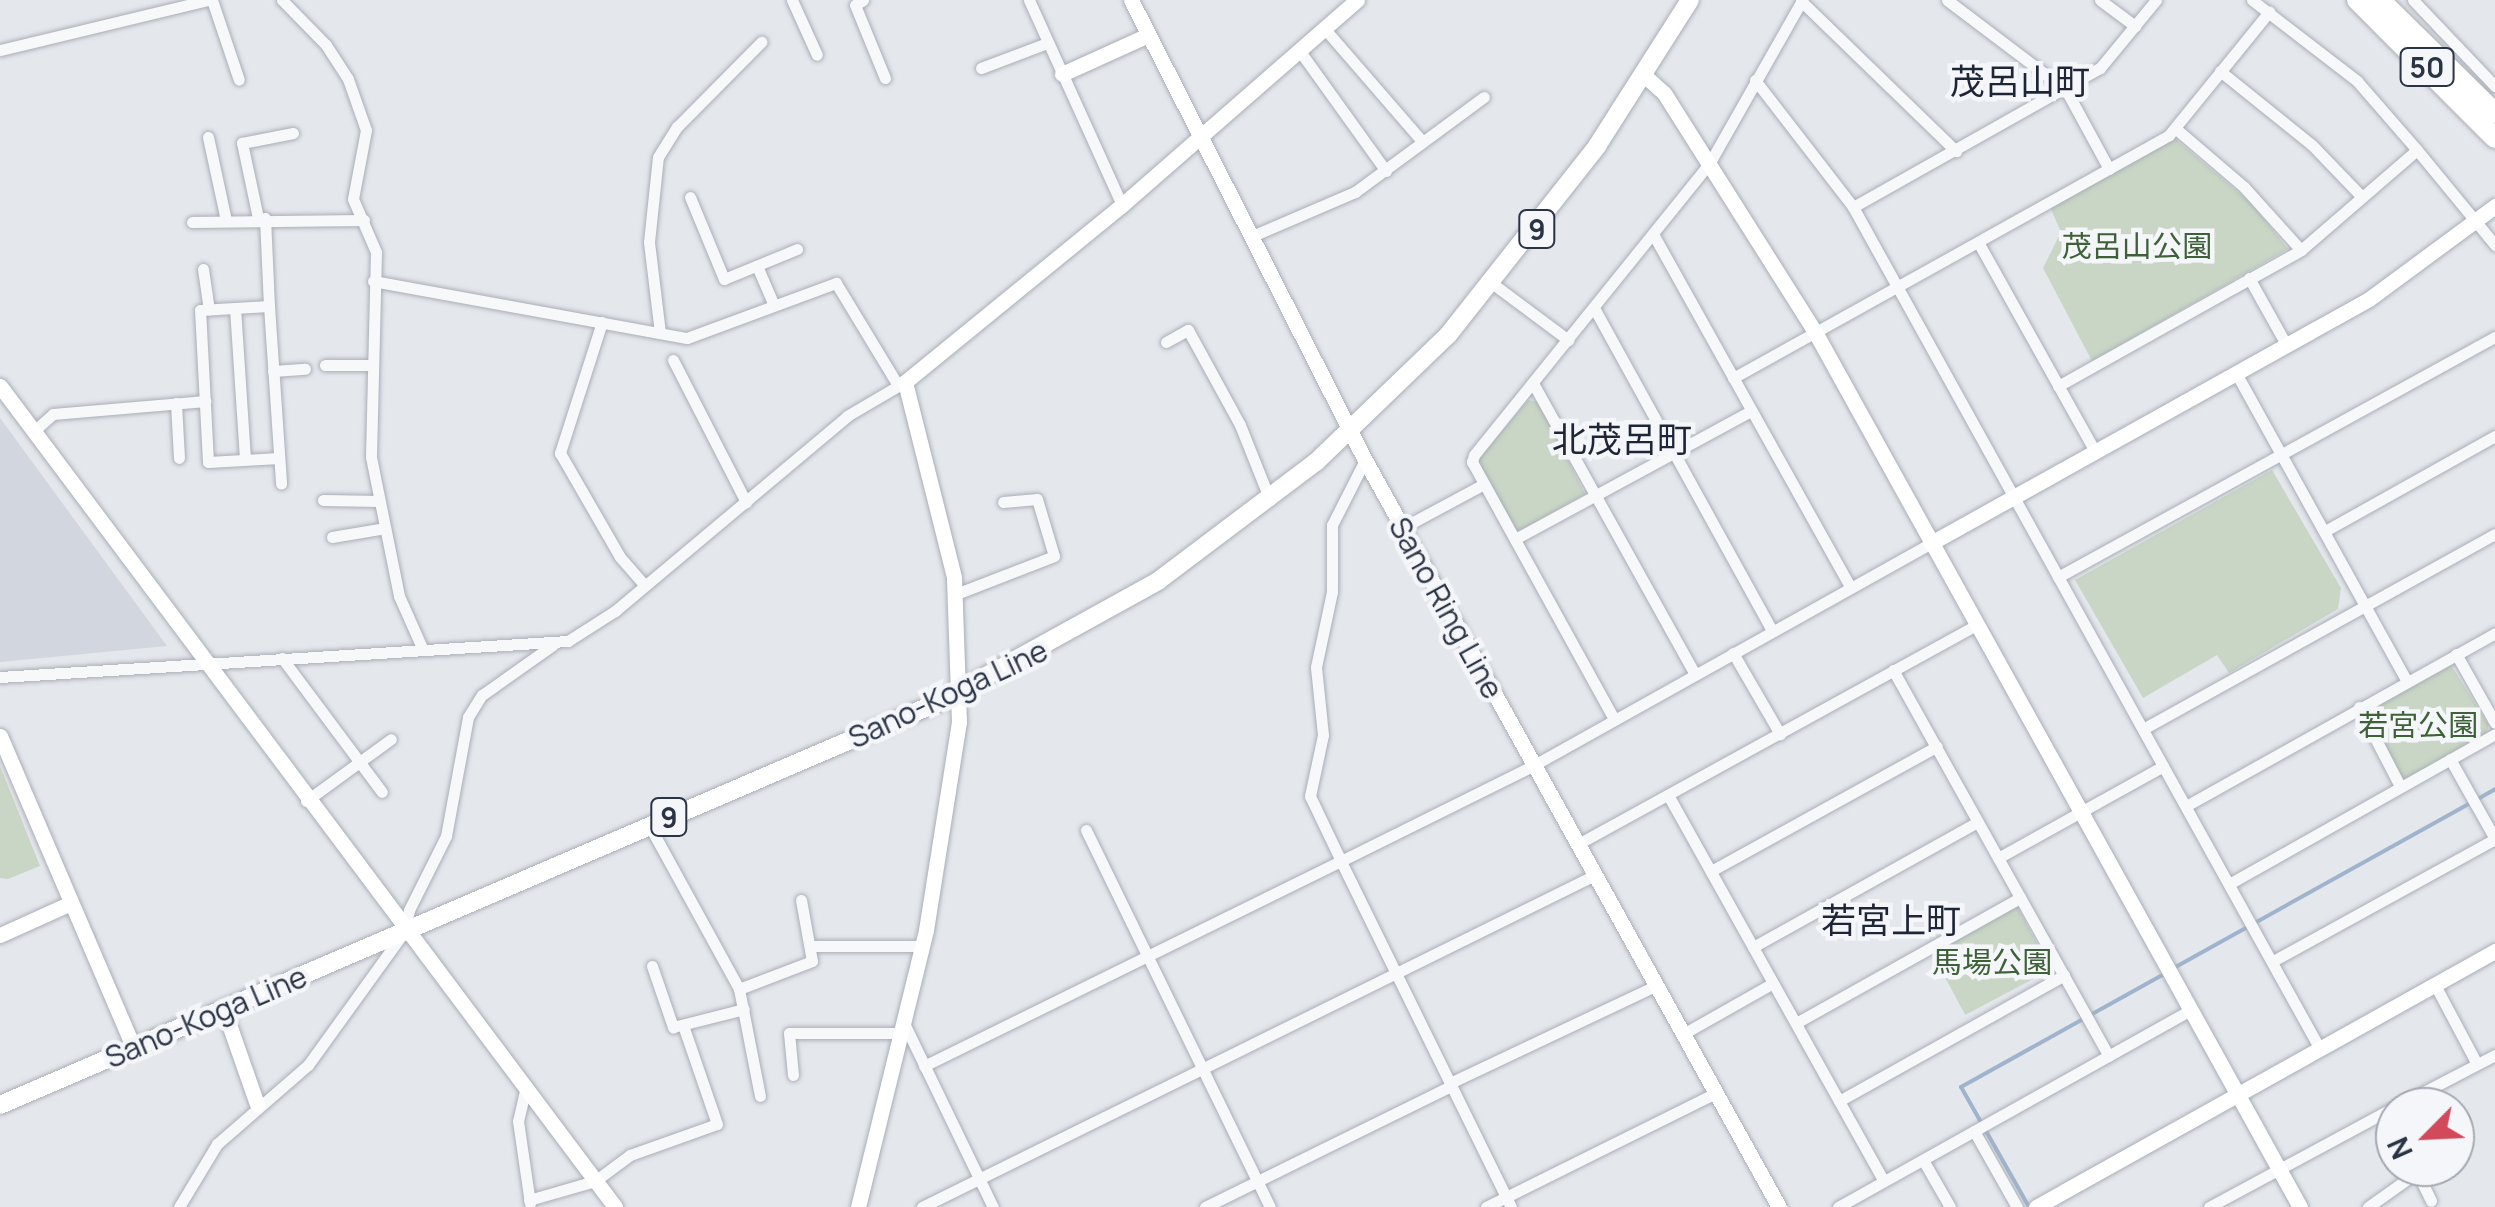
<!DOCTYPE html>
<meta charset="utf-8">
<style>
body{margin:0}
#map{position:relative;width:2495px;height:1207px;overflow:hidden;background:#e4e7ec;font-family:Manrope,"Noto Sans JP",sans-serif}
div>[style]{position:absolute}
[style*='--x']{left:calc(var(--x)*1px);top:calc(var(--y)*1px);width:calc(var(--w)*1px);rotate:calc(var(--a)*1deg)}
.built>*{inset:0;background:#d2d6de}
.green>*{inset:0;background:#c9d6c5;transform-origin:0 0}
.stream>*{height:4px;margin:-2px;padding:0 2px;transform-origin:2px;border-radius:2px;background:#9fb4cc}
.roads{filter:drop-shadow(0 0 2px #a9aeb7) drop-shadow(0 0 2px #a9aeb7)}
.street>*{height:11px;margin:-5.5px;padding:0 5.5px;transform-origin:5.5px;border-radius:5.5px;background:#f7f8fa}
.secondary>*{height:15px;margin:-7.5px;padding:0 7.5px;transform-origin:7.5px;border-radius:7.5px;background:#fff}
.primary>*{height:18px;margin:-9px;padding:0 9px;transform-origin:9px;border-radius:9px;background:#fff}
.highway>*{height:20px;margin:-10px;padding:0 10px;transform-origin:10px;border-radius:10px;background:#fff}
span{translate:-50% -50%;white-space:nowrap;text-align:center;line-height:1.15;-webkit-text-stroke:9px #f4f6f9;paint-order:stroke}
.shield-label span{padding:2px 8px;background:#f4f6f9;border:2px solid;border-radius:8px;-webkit-text-stroke-width:0}
.shield-label{font-size:28px;color:#2b3445;font-weight:700}
.park-label{font-size:30px;color:#3f6138}
.street-label{font-size:30px;color:#2b3445}
.quarter-label{font-size:35px;color:#1d2536}
.north{position:absolute;left:2375px;top:1087px;width:100px;height:100px;box-sizing:border-box;background:#f4f6f9;border:2px solid #a4a8b1;border-radius:50%;rotate:246deg;font-size:28px;font-weight:700;line-height:40px;text-align:center;color:#2b3445}
.north::after{content:'';display:block;margin:auto;width:35px;height:45px;background:#d1495b;clip-path:polygon(50% 0,100% 100%,50% 72%,0 100%)}
</style>
<div id="map">
<div class="built">
<i style="clip-path:polygon(0 418px,167px 646px,0 662px)"></i>
</div>
<div class="green">
<i style="clip-path:polygon(2173px 137px,2251px 203px,2288px 249px,2092px 361px,2043px 268px,2061px 232px,2050px 207px)"></i>
<i style="clip-path:polygon(1528px 400px,1539px 402px,1585px 494px,1517px 533px,1477px 461px)"></i>
<i style="clip-path:polygon(2272px 470px,2341px 588px,2338px 609px,2229px 673px,2217px 655px,2143px 698px,2075px 580px)"></i>
<i style="clip-path:polygon(2449px 662px,2489px 725px,2486px 734px,2400px 783px,2361px 708px)"></i>
<i style="clip-path:polygon(0 766px,40px 866px,8px 879px,0 878px)"></i>
<i style="left:2017px;top:906px;width:72px;height:97px;rotate:62deg"></i>
</div>
<div class="stream">
<i style="--x:2478;--y:799;--w:20;--a:-30"></i>
<i style="--x:2172;--y:969;--w:340;--a:-29.1"></i>
<i style="--x:2029;--y:1207;--w:138;--a:-119.5"></i>
<i style="--x:1961;--y:1087;--w:232;--a:-29.1"></i>
</div>
<div class="roads">
<div class="street">
<i style="--x:212;--y:0;--w:84;--a:71.4"></i>
<i style="--x:282;--y:0;--w:63;--a:45.6"></i>
<i style="--x:326;--y:45;--w:40;--a:57.1"></i>
<i style="--x:348;--y:79;--w:54;--a:70.6"></i>
<i style="--x:366;--y:130;--w:70;--a:100.7"></i>
<i style="--x:353;--y:199;--w:58;--a:66.5"></i>
<i style="--x:376;--y:252;--w:205;--a:91.4"></i>
<i style="--x:371;--y:457;--w:142;--a:78.6"></i>
<i style="--x:399;--y:596;--w:59;--a:66"></i>
<i style="--x:792;--y:0;--w:60;--a:65.6"></i>
<i style="--x:863;--y:0;--w:9;--a:148"></i>
<i style="--x:855;--y:5;--w:79;--a:67.7"></i>
<i style="--x:1029;--y:0;--w:225;--a:65.6"></i>
<i style="--x:1947;--y:0;--w:149;--a:37.1"></i>
<i style="--x:2066;--y:90;--w:90;--a:61.4"></i>
<i style="--x:2100;--y:0;--w:44;--a:36.6"></i>
<i style="--x:2252;--y:0;--w:133;--a:37.6"></i>
<i style="--x:2357;--y:81;--w:91;--a:49"></i>
<i style="--x:2413;--y:0;--w:119;--a:46.4"></i>
<i style="--x:1801;--y:1;--w:216;--a:44.1"></i>
<i style="--x:1324;--y:28;--w:150;--a:49.1"></i>
<i style="--x:0;--y:50;--w:215;--a:-13.5"></i>
<i style="--x:1299;--y:50;--w:149;--a:54.3"></i>
<i style="--x:981;--y:68;--w:71;--a:-20.7"></i>
<i style="--x:2220;--y:71;--w:118;--a:38.8"></i>
<i style="--x:2312;--y:145;--w:71;--a:46.1"></i>
<i style="--x:1755;--y:80;--w:160;--a:52.3"></i>
<i style="--x:1853;--y:207;--w:963;--a:60.99"></i>
<i style="--x:2175;--y:128;--w:91;--a:40.5"></i>
<i style="--x:2244;--y:187;--w:85;--a:47.9"></i>
<i style="--x:208;--y:137;--w:85;--a:77.8"></i>
<i style="--x:690;--y:197;--w:89;--a:67.5"></i>
<i style="--x:724;--y:279;--w:79;--a:-22.3"></i>
<i style="--x:1853;--y:207;--w:283;--a:-29.4"></i>
<i style="--x:2100;--y:68;--w:88;--a:-50.5"></i>
<i style="--x:258;--y:218;--w:77;--a:-102"></i>
<i style="--x:242;--y:143;--w:52;--a:-11.1"></i>
<i style="--x:265;--y:218;--w:88;--a:87.4"></i>
<i style="--x:192;--y:222;--w:172;--a:-0.7"></i>
<i style="--x:1653;--y:234;--w:404;--a:60.8"></i>
<i style="--x:1250;--y:237;--w:114;--a:-23.2"></i>
<i style="--x:1355;--y:192;--w:160;--a:-36.4"></i>
<i style="--x:1978;--y:242;--w:240;--a:60.8"></i>
<i style="--x:757;--y:266;--w:40;--a:66.6"></i>
<i style="--x:203;--y:269;--w:41;--a:81.7"></i>
<i style="--x:2249;--y:278;--w:78;--a:60.8"></i>
<i style="--x:373;--y:281;--w:319;--a:10.3"></i>
<i style="--x:687;--y:338;--w:159;--a:-20.3"></i>
<i style="--x:836;--y:283;--w:116;--a:58.8"></i>
<i style="--x:1493;--y:284;--w:94;--a:36.7"></i>
<i style="--x:235;--y:308;--w:152;--a:86.2"></i>
<i style="--x:1594;--y:308;--w:369;--a:61.1"></i>
<i style="--x:602;--y:322;--w:138;--a:107.8"></i>
<i style="--x:560;--y:453;--w:120;--a:60"></i>
<i style="--x:620;--y:557;--w:37;--a:49"></i>
<i style="--x:660;--y:333;--w:92;--a:-96.9"></i>
<i style="--x:649;--y:242;--w:85;--a:-84"></i>
<i style="--x:658;--y:157;--w:36;--a:-58"></i>
<i style="--x:677;--y:127;--w:120;--a:-45.3"></i>
<i style="--x:1166;--y:342;--w:25;--a:-29"></i>
<i style="--x:1188;--y:330;--w:108;--a:61.3"></i>
<i style="--x:1240;--y:425;--w:81;--a:68.2"></i>
<i style="--x:673;--y:360;--w:160;--a:62.8"></i>
<i style="--x:325;--y:365;--w:43;--a:0"></i>
<i style="--x:273;--y:371;--w:32;--a:-4"></i>
<i style="--x:2236;--y:373;--w:352;--a:61"></i>
<i style="--x:1733;--y:378;--w:499;--a:-29.1"></i>
<i style="--x:2169;--y:135;--w:159;--a:-50.9"></i>
<i style="--x:1534;--y:385;--w:331;--a:60.9"></i>
<i style="--x:2058;--y:386;--w:278;--a:-29.2"></i>
<i style="--x:2301;--y:250;--w:153;--a:-40.8"></i>
<i style="--x:2417;--y:150;--w:123;--a:50.6"></i>
<i style="--x:176;--y:403;--w:55;--a:86.9"></i>
<i style="--x:34;--y:431;--w:25;--a:-42"></i>
<i style="--x:53;--y:414;--w:153;--a:-4.9"></i>
<i style="--x:279;--y:458;--w:71;--a:176.8"></i>
<i style="--x:208;--y:462;--w:152;--a:-93"></i>
<i style="--x:200;--y:310;--w:69;--a:-3.3"></i>
<i style="--x:269;--y:306;--w:178;--a:86.1"></i>
<i style="--x:323;--y:500;--w:56;--a:1"></i>
<i style="--x:1402;--y:528;--w:93;--a:-28.2"></i>
<i style="--x:2325;--y:531;--w:195;--a:-29.2"></i>
<i style="--x:332;--y:537;--w:54;--a:-9.6"></i>
<i style="--x:1515;--y:539;--w:268;--a:-28.5"></i>
<i style="--x:2058;--y:577;--w:499;--a:-28.8"></i>
<i style="--x:956;--y:594;--w:105;--a:-21.2"></i>
<i style="--x:1054;--y:556;--w:59;--a:-106.6"></i>
<i style="--x:1037;--y:499;--w:34;--a:175"></i>
<i style="--x:1733;--y:653;--w:94;--a:59.9"></i>
<i style="--x:2456;--y:654;--w:79;--a:60.5"></i>
<i style="--x:282;--y:658;--w:167;--a:53.3"></i>
<i style="--x:1893;--y:670;--w:442;--a:60.8"></i>
<i style="--x:0;--y:677;--w:569;--a:-3.63"></i>
<i style="--x:568;--y:641;--w:56;--a:-32.6"></i>
<i style="--x:615;--y:611;--w:303;--a:-40"></i>
<i style="--x:847;--y:416;--w:67;--a:-30.4"></i>
<i style="--x:2359;--y:707;--w:89;--a:62.6"></i>
<i style="--x:1614;--y:719;--w:294;--a:-118.9"></i>
<i style="--x:1472;--y:462;--w:7;--a:-74"></i>
<i style="--x:1474;--y:455;--w:374;--a:-51.1"></i>
<i style="--x:1709;--y:164;--w:189;--a:-60.4"></i>
<i style="--x:2143;--y:729;--w:402;--a:-29"></i>
<i style="--x:2450;--y:759;--w:92;--a:60.6"></i>
<i style="--x:1668;--y:795;--w:442;--a:60.8"></i>
<i style="--x:306;--y:801;--w:105;--a:-36.1"></i>
<i style="--x:2186;--y:806;--w:354;--a:-29.2"></i>
<i style="--x:649;--y:825;--w:187;--a:61.2"></i>
<i style="--x:739;--y:989;--w:109;--a:78.9"></i>
<i style="--x:1086;--y:830;--w:420;--a:64"></i>
<i style="--x:1578;--y:844;--w:454;--a:-28.8"></i>
<i style="--x:1998;--y:858;--w:189;--a:-29.1"></i>
<i style="--x:1711;--y:871;--w:258;--a:-28.9"></i>
<i style="--x:2229;--y:884;--w:305;--a:-29.4"></i>
<i style="--x:813;--y:946;--w:108;--a:0"></i>
<i style="--x:1753;--y:947;--w:257;--a:-29.1"></i>
<i style="--x:2273;--y:961;--w:253;--a:-28.8"></i>
<i style="--x:652;--y:966;--w:65;--a:71"></i>
<i style="--x:673;--y:1027;--w:73;--a:-14.2"></i>
<i style="--x:2435;--y:985;--w:89;--a:62"></i>
<i style="--x:739;--y:989;--w:78;--a:-21"></i>
<i style="--x:812;--y:961;--w:62;--a:-100.2"></i>
<i style="--x:903;--y:1021;--w:207;--a:64.2"></i>
<i style="--x:1796;--y:1023;--w:257;--a:-29.2"></i>
<i style="--x:1683;--y:1034;--w:103;--a:-29.5"></i>
<i style="--x:924;--y:1066;--w:465;--a:-26.2"></i>
<i style="--x:1341;--y:861;--w:72;--a:-115.5"></i>
<i style="--x:1310;--y:796;--w:62;--a:-78"></i>
<i style="--x:1323;--y:735;--w:68;--a:-95.9"></i>
<i style="--x:1316;--y:667;--w:77;--a:-78"></i>
<i style="--x:1332;--y:592;--w:67;--a:-90"></i>
<i style="--x:1332;--y:525;--w:73;--a:-63.1"></i>
<i style="--x:793;--y:1075;--w:42;--a:-95.4"></i>
<i style="--x:789;--y:1033;--w:111;--a:0"></i>
<i style="--x:1450;--y:1083;--w:229;--a:-25.3"></i>
<i style="--x:525;--y:1091;--w:31;--a:103"></i>
<i style="--x:518;--y:1121;--w:83;--a:81.7"></i>
<i style="--x:1839;--y:1101;--w:258;--a:-29.2"></i>
<i style="--x:2395;--y:1107;--w:113;--a:-27.5"></i>
<i style="--x:1974;--y:1131;--w:87;--a:60.5"></i>
<i style="--x:1923;--y:1160;--w:54;--a:60.1"></i>
<i style="--x:529;--y:1200;--w:69;--a:-16.1"></i>
<i style="--x:595;--y:1181;--w:44;--a:-36.6"></i>
<i style="--x:630;--y:1155;--w:92;--a:-19.6"></i>
<i style="--x:717;--y:1124;--w:102;--a:-109"></i>
<i style="--x:179;--y:1207;--w:74;--a:-58.9"></i>
<i style="--x:217;--y:1144;--w:121;--a:-41"></i>
<i style="--x:308;--y:1065;--w:164;--a:-54.2"></i>
<i style="--x:404;--y:932;--w:23;--a:-77"></i>
<i style="--x:409;--y:910;--w:83;--a:-63.4"></i>
<i style="--x:446;--y:836;--w:121;--a:-79.5"></i>
<i style="--x:468;--y:717;--w:26;--a:-58"></i>
<i style="--x:482;--y:695;--w:87;--a:-35.2"></i>
<i style="--x:922;--y:1207;--w:750;--a:-26.26"></i>
<i style="--x:1205;--y:1207;--w:274;--a:-26.2"></i>
<i style="--x:1486;--y:1207;--w:257;--a:-26.4"></i>
<i style="--x:1511;--y:1207;--w:386;--a:-116.2"></i>
<i style="--x:1341;--y:861;--w:216;--a:-26.4"></i>
<i style="--x:1534;--y:765;--w:455;--a:-29.2"></i>
<i style="--x:1838;--y:1207;--w:403;--a:-29.2"></i>
<i style="--x:2209;--y:1207;--w:211;--a:-28.3"></i>
<i style="--x:2368;--y:1207;--w:60;--a:-35.5"></i>
<i style="--x:2417;--y:1172;--w:32;--a:64"></i>
</div>
<div class="secondary">
<i style="--x:1131;--y:0;--w:516;--a:63.04"></i>
<i style="--x:1365;--y:460;--w:854;--a:61"></i>
<i style="--x:1062;--y:74;--w:94;--a:-24.4"></i>
<i style="--x:1645;--y:76;--w:25;--a:42"></i>
<i style="--x:1664;--y:93;--w:283;--a:57.7"></i>
<i style="--x:1815;--y:332;--w:1000;--a:61"></i>
<i style="--x:0;--y:386;--w:1026;--a:53.16"></i>
<i style="--x:1931;--y:543;--w:501;--a:-29.12"></i>
<i style="--x:2369;--y:299;--w:157;--a:-36.4"></i>
<i style="--x:0;--y:736;--w:340;--a:66.8"></i>
<i style="--x:0;--y:935;--w:78;--a:-24.3"></i>
<i style="--x:224;--y:1010;--w:100;--a:70.7"></i>
<i style="--x:858;--y:1207;--w:285;--a:-76.2"></i>
<i style="--x:926;--y:930;--w:211;--a:-81"></i>
<i style="--x:959;--y:722;--w:145;--a:-92"></i>
<i style="--x:954;--y:577;--w:201;--a:-104.1"></i>
<i style="--x:905;--y:382;--w:280;--a:-39.2"></i>
<i style="--x:1122;--y:205;--w:312;--a:-41.1"></i>
<i style="--x:2036;--y:1207;--w:526;--a:-29.15"></i>
</div>
<div class="primary">
<i style="--x:0;--y:1105;--w:1022;--a:-23.23"></i>
<i style="--x:939;--y:702;--w:250;--a:-28.9"></i>
<i style="--x:1158;--y:581;--w:198;--a:-37"></i>
<i style="--x:1316;--y:462;--w:183;--a:-43.9"></i>
<i style="--x:1448;--y:335;--w:241;--a:-51.7"></i>
<i style="--x:1597;--y:146;--w:173;--a:-57.5"></i>
</div>
<div class="highway">
<i style="--x:2357;--y:0;--w:195;--a:45"></i>
<i style="--x:2380;--y:0;--w:161;--a:44.5"></i>
</div>
</div>
<div class="shield-label">
<span style="left:2427px;top:67px">50</span>
<span style="left:1537px;top:229px">9</span>
<span style="left:669px;top:817px">9</span>
</div>
<div class="park-label">
<span style="left:2137px;top:246px">茂呂山公園</span>
<span style="left:2418px;top:725px">若宮公園</span>
<span style="left:1992px;top:962px">馬場公園</span>
</div>
<div class="street-label">
<span style="left:1446px;top:608px;rotate:61deg">Sano Ring Line</span>
<span style="left:948px;top:694px;rotate:-25deg">Sano-Koga Line</span>
<span style="left:206px;top:1017px;rotate:-23deg">Sano-Koga Line</span>
</div>
<div class="quarter-label">
<span style="left:2020px;top:81px">茂呂山町</span>
<span style="left:1622px;top:439px">北茂呂町</span>
<span style="left:1891px;top:920px">若宮上町</span>
</div>
<div class="north">N</div>
</div>
